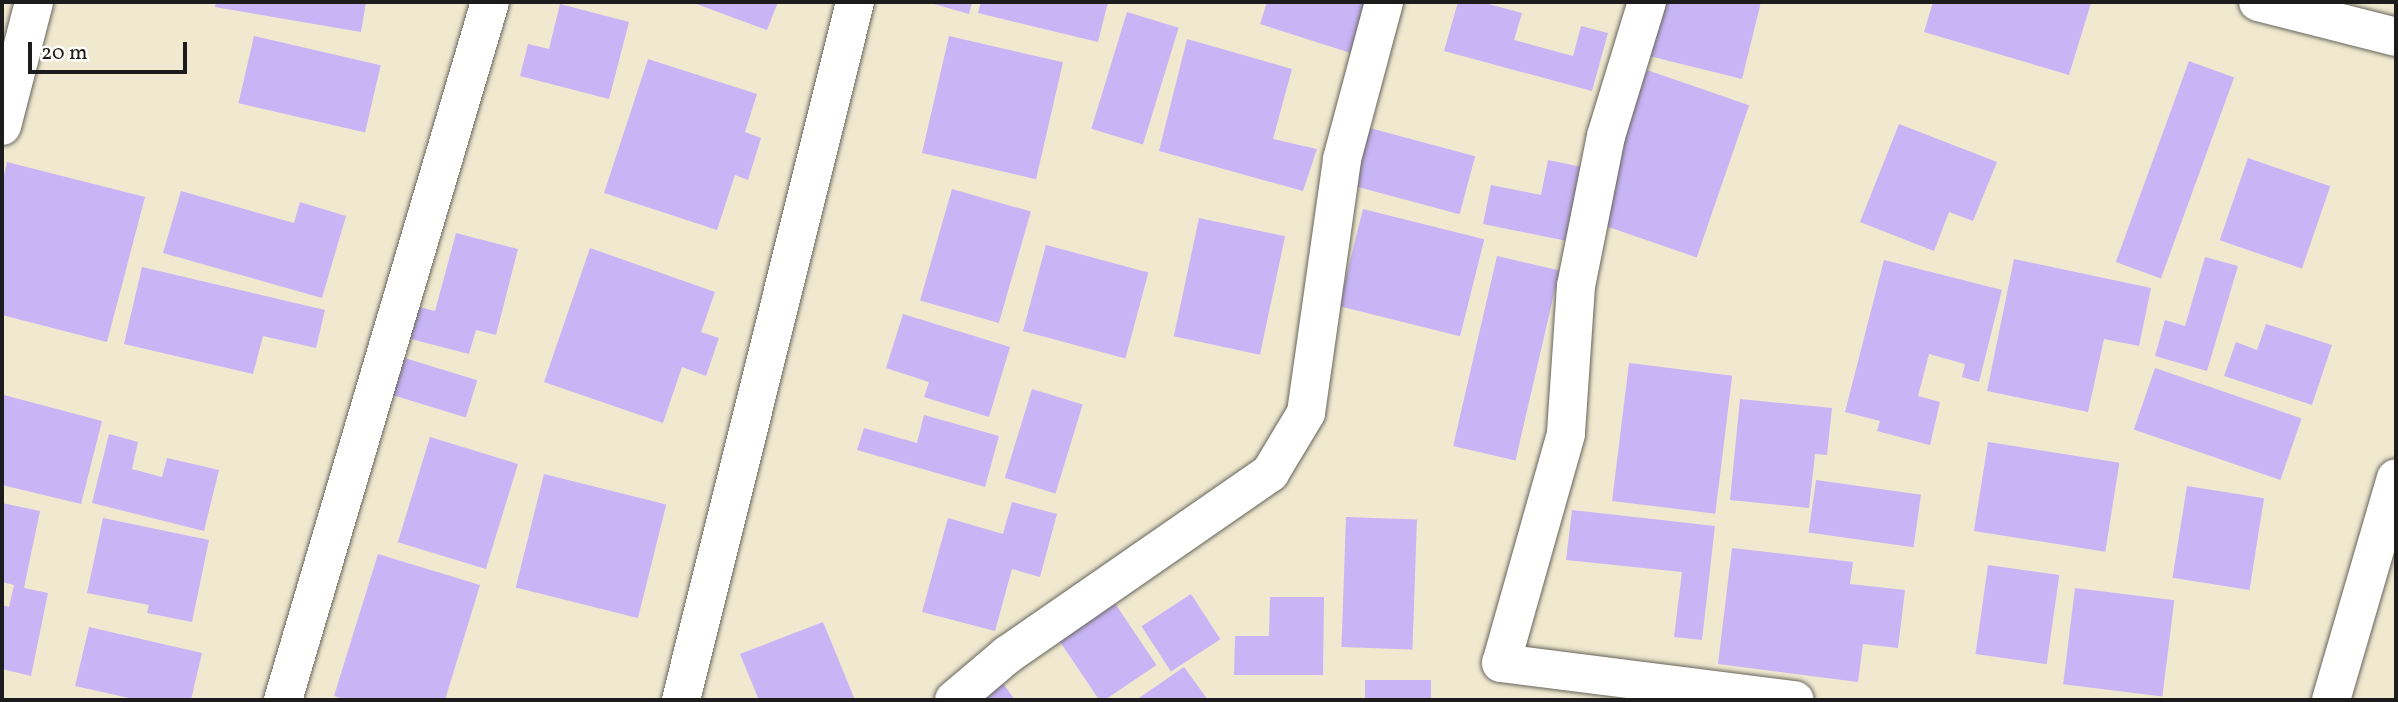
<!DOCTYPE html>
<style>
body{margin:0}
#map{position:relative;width:2398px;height:702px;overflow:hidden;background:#f0e9d0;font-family:Vollkorn,serif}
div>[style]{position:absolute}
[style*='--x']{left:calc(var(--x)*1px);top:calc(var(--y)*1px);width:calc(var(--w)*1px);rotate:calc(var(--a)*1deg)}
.building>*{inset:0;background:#c9b4f6;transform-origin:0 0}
.roads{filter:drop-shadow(0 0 2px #66645b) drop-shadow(0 0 2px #66645b)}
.minor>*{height:38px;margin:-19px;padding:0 19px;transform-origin:19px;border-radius:19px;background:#fff}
span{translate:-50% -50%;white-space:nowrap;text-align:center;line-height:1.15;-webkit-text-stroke:5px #fdfcf7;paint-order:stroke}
.frame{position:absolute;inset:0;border:4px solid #1c1c1c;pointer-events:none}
.scale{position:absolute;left:28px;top:42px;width:159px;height:32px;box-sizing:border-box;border:4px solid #1c1c1c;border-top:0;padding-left:9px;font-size:21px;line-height:24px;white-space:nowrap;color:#1c1c1c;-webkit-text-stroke:5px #fdfcf7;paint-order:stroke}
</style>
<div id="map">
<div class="building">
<i style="clip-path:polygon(216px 2px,366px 2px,361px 32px,215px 7px)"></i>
<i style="clip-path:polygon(691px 2px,778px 2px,767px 30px)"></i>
<i style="clip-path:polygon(927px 2px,972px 2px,969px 14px)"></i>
<i style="clip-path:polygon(981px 2px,1108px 2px,1098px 42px,978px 13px)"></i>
<i style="clip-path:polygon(1267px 2px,1373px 2px,1357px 55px,1260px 24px)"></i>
<i style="clip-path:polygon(1458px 2px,1481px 2px,1522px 13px,1514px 40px,1573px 56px,1581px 26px,1608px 33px,1592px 91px,1444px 51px)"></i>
<i style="clip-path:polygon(1650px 2px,1761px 2px,1742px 79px,1637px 53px)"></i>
<i style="clip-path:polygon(1933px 2px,2087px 2px,2091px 3px,2069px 75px,1924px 32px)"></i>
<i style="clip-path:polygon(560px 4px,629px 22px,609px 99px,520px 76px,528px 44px,549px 49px)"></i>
<i style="left:1127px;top:12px;width:54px;height:122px;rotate:17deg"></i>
<i style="left:254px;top:36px;width:130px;height:69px;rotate:13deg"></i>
<i style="left:949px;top:36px;width:117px;height:120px;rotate:13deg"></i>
<i style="clip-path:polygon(1187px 39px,1292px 69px,1273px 139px,1317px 149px,1303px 191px,1159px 151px)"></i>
<i style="clip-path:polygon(648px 59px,757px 94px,745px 132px,761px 138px,748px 180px,735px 175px,717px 230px,604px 193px)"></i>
<i style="left:2189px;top:61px;width:48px;height:214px;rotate:20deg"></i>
<i style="left:1647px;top:70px;width:108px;height:161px;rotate:19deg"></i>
<i style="clip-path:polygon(1899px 124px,1997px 162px,1973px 221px,1949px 212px,1934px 251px,1860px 222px)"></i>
<i style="left:1366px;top:127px;width:113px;height:60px;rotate:15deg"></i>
<i style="left:2248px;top:158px;width:87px;height:87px;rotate:19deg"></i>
<i style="clip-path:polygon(1548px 160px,1582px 167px,1567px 241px,1483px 224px,1491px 185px,1541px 195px)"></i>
<i style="clip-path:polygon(7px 162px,145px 197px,107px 342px,2px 315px,2px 184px)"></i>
<i style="left:952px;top:189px;width:82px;height:116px;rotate:16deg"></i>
<i style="clip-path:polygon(181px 191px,294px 223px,300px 202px,346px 216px,322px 298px,163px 253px)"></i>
<i style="left:1363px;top:209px;width:125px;height:100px;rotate:14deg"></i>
<i style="left:1199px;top:218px;width:88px;height:121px;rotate:12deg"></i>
<i style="clip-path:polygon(456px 233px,518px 249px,496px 335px,476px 330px,469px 354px,407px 338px,415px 306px,435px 311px)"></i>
<i style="left:1046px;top:245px;width:106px;height:89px;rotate:15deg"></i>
<i style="clip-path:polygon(590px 248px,715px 292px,701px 332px,719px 338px,706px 376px,682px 367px,663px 423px,544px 382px)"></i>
<i style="left:1497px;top:256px;width:64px;height:195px;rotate:13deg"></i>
<i style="clip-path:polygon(2205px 257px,2238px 266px,2207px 371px,2155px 356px,2165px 320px,2185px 326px)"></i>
<i style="clip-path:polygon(2014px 259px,2151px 288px,2139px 346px,2104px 339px,2088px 412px,1987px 391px)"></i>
<i style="clip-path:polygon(1884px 260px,2002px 290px,1979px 382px,1962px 377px,1965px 364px,1929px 354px,1918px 396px,1940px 402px,1930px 445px,1877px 431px,1880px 421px,1845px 412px)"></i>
<i style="clip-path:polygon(142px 267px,325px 310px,316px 348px,263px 336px,253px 374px,124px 344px)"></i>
<i style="clip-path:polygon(903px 314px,1010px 347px,989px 417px,924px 397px,929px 382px,886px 368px)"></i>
<i style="clip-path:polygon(2266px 324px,2332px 345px,2312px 405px,2224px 376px,2236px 342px,2257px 350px)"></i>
<i style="left:395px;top:355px;width:86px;height:39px;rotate:17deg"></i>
<i style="left:1629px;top:363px;width:104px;height:139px;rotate:7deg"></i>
<i style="left:2155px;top:368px;width:155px;height:65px;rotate:19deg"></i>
<i style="left:1032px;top:389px;width:53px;height:93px;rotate:17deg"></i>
<i style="clip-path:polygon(4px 395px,102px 421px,81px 504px,2px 485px)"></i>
<i style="clip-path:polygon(1740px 399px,1832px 408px,1827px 455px,1815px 454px,1809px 508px,1730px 500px)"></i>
<i style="clip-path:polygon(924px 415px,999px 436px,985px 487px,857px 450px,864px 428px,917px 443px)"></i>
<i style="clip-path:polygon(109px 434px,138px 442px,132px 469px,162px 477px,167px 458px,219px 470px,204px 531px,92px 503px)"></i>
<i style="left:430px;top:437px;width:92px;height:110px;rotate:17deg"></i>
<i style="left:1988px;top:442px;width:133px;height:90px;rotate:9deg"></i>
<i style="left:544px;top:474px;width:126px;height:117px;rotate:14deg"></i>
<i style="left:1816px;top:480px;width:106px;height:53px;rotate:8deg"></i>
<i style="left:2187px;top:486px;width:78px;height:93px;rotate:9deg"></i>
<i style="clip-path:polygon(1012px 502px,1057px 514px,1040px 577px,1012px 569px,995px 631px,922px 612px,948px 518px,1003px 534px)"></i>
<i style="clip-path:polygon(2px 503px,40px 511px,24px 588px,48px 593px,31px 676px,2px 669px,2px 605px,9px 607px,14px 585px,2px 582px)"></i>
<i style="clip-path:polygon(1572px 510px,1715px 526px,1702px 640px,1674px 637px,1682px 572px,1566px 560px)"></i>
<i style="left:1346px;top:517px;width:71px;height:130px;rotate:2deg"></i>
<i style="clip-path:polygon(103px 518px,209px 540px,192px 622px,147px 613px,149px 605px,87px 593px)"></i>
<i style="clip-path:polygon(1732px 548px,1853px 562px,1850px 584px,1905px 590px,1898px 648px,1863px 644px,1858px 682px,1718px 664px)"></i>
<i style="clip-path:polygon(378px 554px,480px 585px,445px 700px,347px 700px,334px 696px)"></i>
<i style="left:1988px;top:565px;width:72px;height:90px;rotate:8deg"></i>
<i style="left:2075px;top:588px;width:100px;height:97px;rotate:7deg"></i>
<i style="left:1191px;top:594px;width:54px;height:59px;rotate:57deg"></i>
<i style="clip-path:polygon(1270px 597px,1324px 597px,1323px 675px,1234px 675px,1235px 636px,1269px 636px)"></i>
<i style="left:1114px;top:602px;width:76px;height:67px;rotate:56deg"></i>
<i style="clip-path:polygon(823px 622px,855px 700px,759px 700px,740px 654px)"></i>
<i style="clip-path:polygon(89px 627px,202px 653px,191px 700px,138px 700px,75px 686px)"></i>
<i style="clip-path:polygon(1184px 667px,1208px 700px,1136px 700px)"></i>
<i style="left:1431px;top:680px;width:20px;height:66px;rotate:90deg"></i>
<i style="clip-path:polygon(1002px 682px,1015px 700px,976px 700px)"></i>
</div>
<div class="roads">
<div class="minor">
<i style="--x:1647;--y:2;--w:140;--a:107"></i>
<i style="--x:1606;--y:136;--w:153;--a:101.3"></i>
<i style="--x:1576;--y:286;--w:148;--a:93.9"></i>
<i style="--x:1566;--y:434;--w:238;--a:105.8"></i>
<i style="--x:1501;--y:663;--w:296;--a:7.2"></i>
<i style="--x:2258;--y:2;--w:142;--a:14.2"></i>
<i style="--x:2;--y:126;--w:128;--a:-75.5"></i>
<i style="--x:283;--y:700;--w:728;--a:-73.48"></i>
<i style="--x:681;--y:700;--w:719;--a:-76"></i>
<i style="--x:954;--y:700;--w:70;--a:-40.3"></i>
<i style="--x:1007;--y:655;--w:320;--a:-34.7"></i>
<i style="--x:1270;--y:473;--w:70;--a:-59"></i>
<i style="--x:1306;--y:413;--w:257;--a:-81.9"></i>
<i style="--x:1342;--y:159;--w:163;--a:-75"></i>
<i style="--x:2331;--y:700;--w:231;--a:-73.7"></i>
</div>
</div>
<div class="frame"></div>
<div class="scale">20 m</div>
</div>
